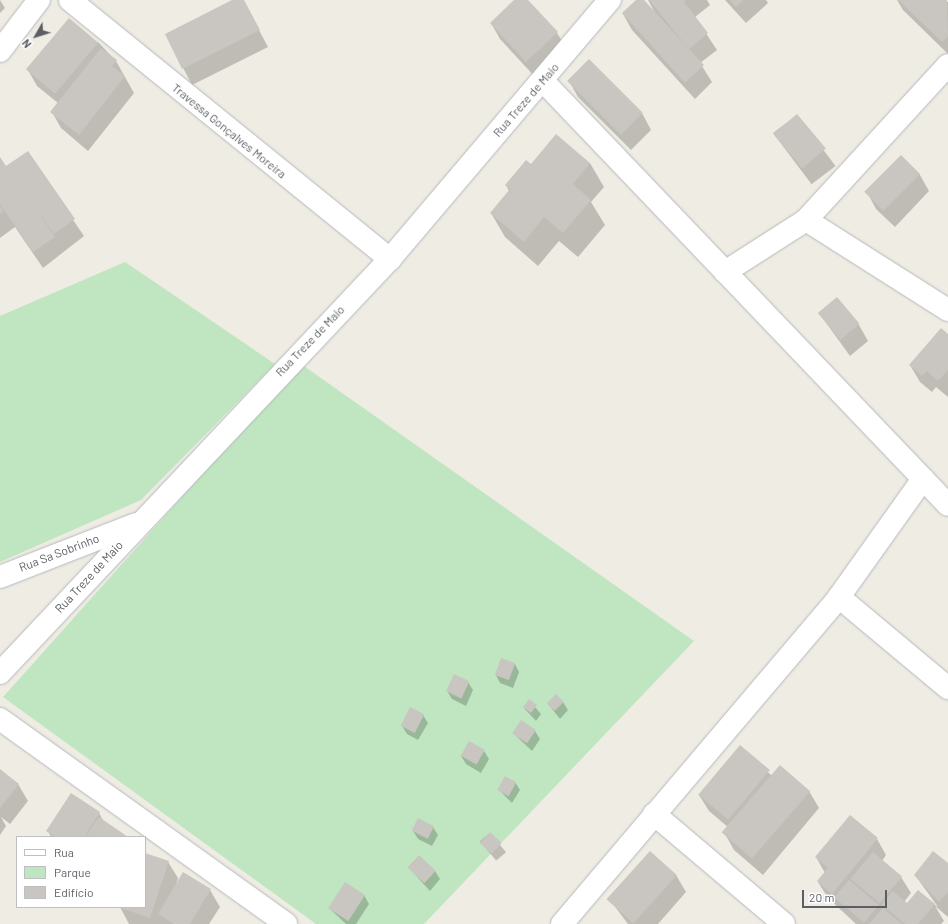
<!DOCTYPE html>
<meta charset="utf-8">
<style>
body{margin:0}
#map{position:relative;width:948px;height:924px;overflow:hidden;background:#eeece3;font-family:Barlow,sans-serif}
div>[style]{position:absolute}
[style*='--x']{left:calc(var(--x)*1px);top:calc(var(--y)*1px);width:calc(var(--w)*1px);rotate:calc(var(--a)*1deg)}
.green>*{inset:0;background:#c0e6c1}
.shadow>*{inset:0;background:#0003;transform-origin:0 0}
.building>*{inset:0;background:#c9c6c1;transform-origin:0 0}
.roads{filter:drop-shadow(0 0 1px #b6b9be) drop-shadow(0 0 1px #b6b9be)}
.minor>*{height:22px;margin:-11px;padding:0 11px;transform-origin:11px;border-radius:11px;background:#fff}
span{translate:-50% -50%;white-space:nowrap;text-align:center;line-height:1.15;-webkit-text-stroke:4px #fff;paint-order:stroke}
.street-label{font-size:12px;color:#5b5f64}
.legend{position:absolute;left:16px;top:836px;width:130px;height:72px;box-sizing:border-box;background:#fff;border:1px solid #bdbfc1;margin:0;padding:5px 7px;list-style:none;font-size:12px;color:#5b5f64}
.legend li{display:flex;align-items:center;gap:8px;height:20px}
.legend b{width:20px;border:1px solid #bdbfc1}
.north{position:absolute;left:16px;top:16px;width:40px;height:40px;-webkit-text-stroke:3px #fff;paint-order:stroke;rotate:231deg;font-size:11px;font-weight:700;line-height:16px;text-align:center;color:#5b5f64}
.north::after{content:'';display:block;margin:auto;width:14px;height:18px;background:#5b5f64;clip-path:polygon(50% 0,100% 100%,50% 72%,0 100%)}
.scale{position:absolute;left:802px;top:890px;width:85px;height:18px;box-sizing:border-box;border:2px solid #5b5f64;border-top:0;padding-left:5px;font-size:12px;line-height:14px;white-space:nowrap;color:#5b5f64;-webkit-text-stroke:3px #fff;paint-order:stroke}
</style>
<div id="map">
<div class="green">
<i style="clip-path:polygon(125px 262px,275px 364px,141px 500px,0 562px,0 316px)"></i>
<i style="clip-path:polygon(301px 364px,694px 641px,424px 924px,316px 924px,3px 697px)"></i>
</div>
<div class="shadow">
<i style="clip-path:polygon(0 0,5px 8px,0 13px)"></i>
<i style="clip-path:polygon(234px 0,243px 0,268px 47px,192px 85px,166px 35px)"></i>
<i style="clip-path:polygon(516px 0,527px 0,557px 33px,567px 49px,536px 78px,500px 39px,491px 23px)"></i>
<i style="clip-path:polygon(638px 0,643px 0,655px 13px,648px 0,707px 0,710px 5px,695px 17px,717px 50px,700px 63px,712px 82px,695px 99px,632px 30px,623px 14px)"></i>
<i style="clip-path:polygon(725px 0,766px 0,768px 3px,746px 23px)"></i>
<i style="clip-path:polygon(897px 0,948px 2px,948px 54px,903px 10px)"></i>
<i style="clip-path:polygon(98px 42px,116px 61px,134px 93px,88px 151px,61px 128px,52px 112px,58px 103px,37px 86px,28px 70px)"></i>
<i style="clip-path:polygon(569px 81px,642px 113px,651px 130px,631px 150px,578px 97px)"></i>
<i style="left:797px;top:115px;width:64px;height:30px;rotate:53deg"></i>
<i style="clip-path:polygon(27px 153px,84px 236px,43px 268px,15px 227px,0 238px,0 159px,6px 168px)"></i>
<i style="clip-path:polygon(901px 156px,920px 175px,929px 191px,895px 227px,876px 209px,867px 192px)"></i>
<i style="clip-path:polygon(590px 163px,604px 187px,591px 202px,605px 225px,578px 257px,559px 241px,538px 266px,505px 237px,491px 213px,509px 191px,506px 185px,531px 165px)"></i>
<i style="clip-path:polygon(819px 313px,859px 325px,868px 341px,850px 356px)"></i>
<i style="clip-path:polygon(948px 335px,948px 397px,936px 387px,932px 392px,920px 382px,910px 365px)"></i>
<i style="clip-path:polygon(515px 664px,519px 672px,513px 688px,500px 683px,496px 675px)"></i>
<i style="clip-path:polygon(468px 682px,473px 690px,466px 706px,452px 699px,447px 691px)"></i>
<i style="clip-path:polygon(529px 700px,541px 714px,536px 721px,524px 708px)"></i>
<i style="clip-path:polygon(563px 702px,568px 710px,560px 719px,548px 704px)"></i>
<i style="clip-path:polygon(423px 715px,428px 723px,418px 740px,407px 734px,402px 726px)"></i>
<i style="clip-path:polygon(535px 731px,540px 739px,532px 751px,513px 733px)"></i>
<i style="clip-path:polygon(469px 742px,484px 751px,489px 759px,481px 773px,466px 764px,461px 756px)"></i>
<i style="clip-path:polygon(740px 746px,772px 776px,809px 791px,819px 808px,763px 875px,734px 850px,725px 834px,729px 828px,709px 811px,699px 795px)"></i>
<i style="clip-path:polygon(0 770px,18px 784px,28px 801px,10px 824px,1px 817px,6px 826px,0 835px)"></i>
<i style="clip-path:polygon(515px 782px,520px 790px,512px 803px,499px 790px)"></i>
<i style="clip-path:polygon(99px 813px,104px 822px,127px 837px,51px 837px,48px 831px)"></i>
<i style="clip-path:polygon(433px 827px,438px 835px,432px 846px,418px 839px,413px 831px)"></i>
<i style="left:490px;top:833px;width:25px;height:13px;rotate:50deg"></i>
<i style="clip-path:polygon(877px 839px,886px 855px,882px 861px,901px 877px,911px 893px,904px 902px,907px 905px,918px 892px,938px 907px,915px 875px,948px 864px,948px 917px,935px 906px,944px 921px,941px 924px,856px 924px,828px 898px,818px 882px,825px 873px,816px 857px)"></i>
<i style="clip-path:polygon(145px 854px,168px 862px,178px 878px,176px 885px,210px 890px,220px 907px,209px 924px,129px 924px,120px 907px,145px 907px)"></i>
<i style="clip-path:polygon(409px 868px,435px 871px,440px 879px,430px 891px)"></i>
<i style="clip-path:polygon(676px 875px,686px 892px,658px 924px,628px 924px,610px 900px)"></i>
<i style="clip-path:polygon(364px 895px,369px 904px,356px 924px,346px 924px,330px 909px)"></i>
</div>
<div class="building">
<i style="clip-path:polygon(232px 0,244px 0,260px 30px,182px 69px,165px 34px)"></i>
<i style="clip-path:polygon(514px 0,528px 0,558px 32px,526px 62px,490px 23px)"></i>
<i style="clip-path:polygon(636px 0,644px 0,704px 65px,685px 83px,622px 13px)"></i>
<i style="clip-path:polygon(649px 0,686px 0,684px 2px,708px 33px,689px 49px)"></i>
<i style="clip-path:polygon(730px 0,743px 0,736px 7px)"></i>
<i style="clip-path:polygon(898px 0,947px 0,948px 36px,942px 42px)"></i>
<i style="left:69px;top:18px;width:38px;height:67px;rotate:40deg"></i>
<i style="clip-path:polygon(101px 48px,117px 60px,112px 66px,125px 76px,79px 135px,50px 112px)"></i>
<i style="left:589px;top:59px;width:76px;height:31px;rotate:45deg"></i>
<i style="left:797px;top:114px;width:45px;height:31px;rotate:50deg"></i>
<i style="clip-path:polygon(556px 134px,590px 163px,573px 184px,591px 200px,563px 233px,544px 217px,524px 242px,490px 213px,510px 189px,505px 185px,526px 160px,531px 164px)"></i>
<i style="clip-path:polygon(28px 151px,75px 219px,54px 234px,32px 203px,55px 237px,33px 252px,0 204px,0 157px,6px 166px)"></i>
<i style="left:901px;top:155px;width:27px;height:52px;rotate:45deg"></i>
<i style="clip-path:polygon(0 206px,4px 211px,0 214px)"></i>
<i style="left:837px;top:297px;width:35px;height:25px;rotate:50deg"></i>
<i style="clip-path:polygon(941px 328px,948px 334px,948px 370px,938px 381px,927px 371px,922px 376px,909px 365px)"></i>
<i style="left:501px;top:658px;width:15px;height:18px;rotate:20deg"></i>
<i style="left:454px;top:674px;width:17px;height:19px;rotate:25deg"></i>
<i style="left:556px;top:694px;width:11px;height:13px;rotate:45deg"></i>
<i style="left:529px;top:699px;width:10px;height:10px;rotate:37deg"></i>
<i style="left:410px;top:707px;width:16px;height:21px;rotate:27deg"></i>
<i style="left:521px;top:720px;width:18px;height:16px;rotate:34deg"></i>
<i style="left:469px;top:741px;width:18px;height:17px;rotate:29deg"></i>
<i style="left:740px;top:745px;width:39px;height:65px;rotate:40deg"></i>
<i style="left:780px;top:765px;width:40px;height:89px;rotate:41deg"></i>
<i style="clip-path:polygon(0 769px,19px 784px,0 808px)"></i>
<i style="left:505px;top:776px;width:13px;height:16px;rotate:29deg"></i>
<i style="clip-path:polygon(71px 793px,100px 812px,84px 837px,55px 837px,46px 831px)"></i>
<i style="clip-path:polygon(850px 815px,878px 838px,832px 894px,817px 881px,828px 868px,815px 857px)"></i>
<i style="clip-path:polygon(99px 817px,128px 837px,85px 837px)"></i>
<i style="left:418px;top:818px;width:18px;height:14px;rotate:27deg"></i>
<i style="left:490px;top:832px;width:16px;height:15px;rotate:43deg"></i>
<i style="left:650px;top:851px;width:36px;height:65px;rotate:42deg"></i>
<i style="clip-path:polygon(933px 851px,948px 863px,948px 892px,939px 902px,914px 875px)"></i>
<i style="left:873px;top:852px;width:38px;height:35px;rotate:40deg"></i>
<i style="clip-path:polygon(145px 853px,169px 861px,150px 918px,118px 907px,145px 907px)"></i>
<i style="left:419px;top:855px;width:23px;height:17px;rotate:43deg"></i>
<i style="clip-path:polygon(183px 872px,211px 889px,190px 924px,174px 924px,158px 914px)"></i>
<i style="left:849px;top:880px;width:39px;height:23px;rotate:40deg"></i>
<i style="left:345px;top:882px;width:24px;height:31px;rotate:33deg"></i>
<i style="clip-path:polygon(918px 890px,935px 904px,918px 924px,905px 924px,882px 905px,893px 891px,907px 903px)"></i>
<i style="clip-path:polygon(883px 908px,902px 924px,869px 924px)"></i>
</div>
<div class="roads">
<div class="minor">
<i style="--x:70;--y:0;--w:412;--a:39"></i>
<i style="--x:0;--y:51;--w:64;--a:-52.6"></i>
<i style="--x:543;--y:81;--w:586;--a:46.31"></i>
<i style="--x:806;--y:220;--w:168;--a:32.4"></i>
<i style="--x:725;--y:272;--w:96;--a:-32.7"></i>
<i style="--x:806;--y:220;--w:210;--a:-47.5"></i>
<i style="--x:0;--y:577;--w:146;--a:-21.3"></i>
<i style="--x:839;--y:597;--w:142;--a:39.9"></i>
<i style="--x:0;--y:673;--w:569;--a:-46.71"></i>
<i style="--x:390;--y:259;--w:340;--a:-49.7"></i>
<i style="--x:0;--y:719;--w:352;--a:35.6"></i>
<i style="--x:654;--y:814;--w:170;--a:40.2"></i>
<i style="--x:562;--y:924;--w:429;--a:-49.7"></i>
<i style="--x:839;--y:597;--w:145;--a:-54.6"></i>
</div>
</div>
<div class="street-label">
<span style="left:526px;top:100px;rotate:-49deg">Rua Treze de Maio</span>
<span style="left:229px;top:131px;rotate:39deg">Travessa Gonçalves Moreira</span>
<span style="left:310px;top:341px;rotate:-46deg">Rua Treze de Maio</span>
<span style="left:59px;top:553px;rotate:-21deg">Rua Sa Sobrinho</span>
<span style="left:89px;top:577px;rotate:-47deg">Rua Treze de Maio</span>
</div>
<ul class="legend">
<li><b style="height:5px;background:#fff"></b>Rua</li>
<li><b style="height:11px;background:#c0e6c1"></b>Parque</li>
<li><b style="height:11px;background:#c9c6c1"></b>Edifício</li>
</ul>
<div class="north">N</div>
<div class="scale">20 m</div>
</div>
